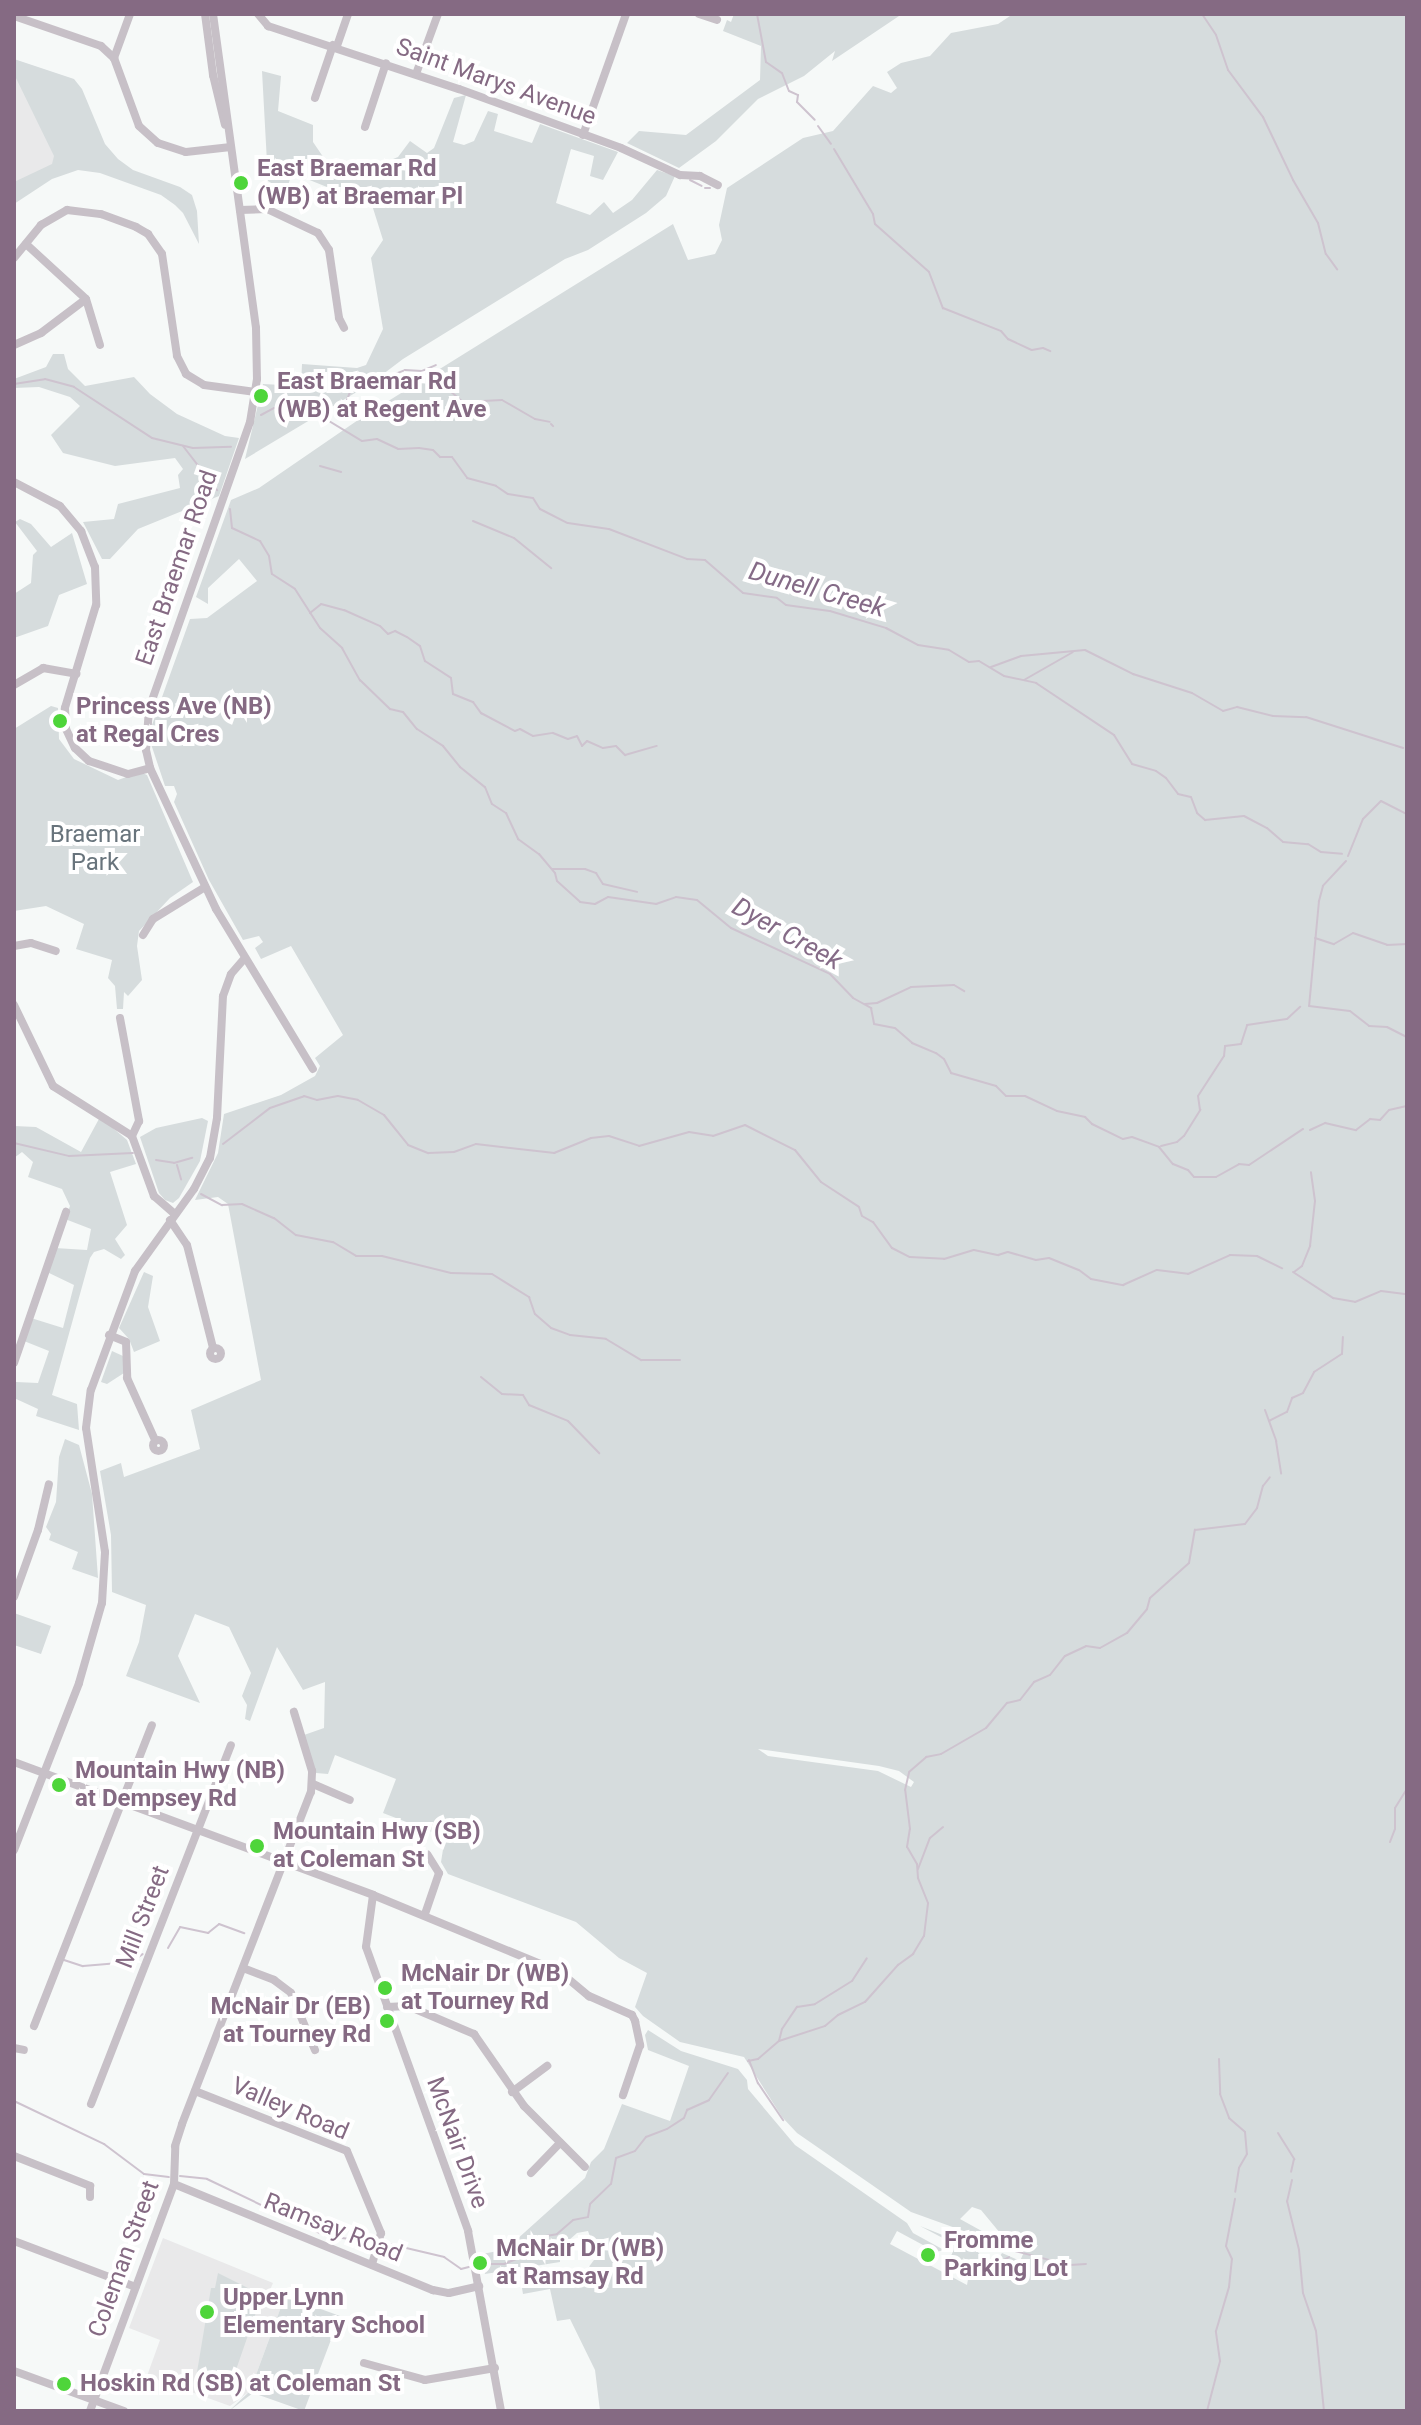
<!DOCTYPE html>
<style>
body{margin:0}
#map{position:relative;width:1421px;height:2425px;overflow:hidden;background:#f6f9f8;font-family:Roboto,sans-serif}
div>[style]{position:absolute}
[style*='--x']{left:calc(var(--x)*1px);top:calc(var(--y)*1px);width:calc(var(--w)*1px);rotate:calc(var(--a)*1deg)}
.built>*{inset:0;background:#e9e9ea}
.green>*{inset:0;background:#d6dcdd}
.stream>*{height:2px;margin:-1px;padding:0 1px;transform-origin:1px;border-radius:1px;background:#cec3cf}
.minor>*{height:8px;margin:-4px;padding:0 4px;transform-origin:4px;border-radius:4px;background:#c7c0c7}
.minor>.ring{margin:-4px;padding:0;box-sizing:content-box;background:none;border:8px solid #c7c0c7;border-radius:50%}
.dots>*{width:22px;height:22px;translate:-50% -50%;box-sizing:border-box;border:4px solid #fff;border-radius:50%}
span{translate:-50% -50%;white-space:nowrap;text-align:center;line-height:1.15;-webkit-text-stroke:8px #fff;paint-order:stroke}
.street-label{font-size:24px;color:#856a83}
.poi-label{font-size:24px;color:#856a83;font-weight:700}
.left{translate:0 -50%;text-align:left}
.right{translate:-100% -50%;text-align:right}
.park-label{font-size:24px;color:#68747c}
.water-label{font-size:26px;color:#856b87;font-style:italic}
.frame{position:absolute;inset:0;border:16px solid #856a83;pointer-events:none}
</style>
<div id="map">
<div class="built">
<i style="clip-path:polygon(14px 71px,58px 163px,14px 187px)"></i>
<i style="clip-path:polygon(163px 2238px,273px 2283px,270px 2290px,285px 2296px,250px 2391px,230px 2406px,147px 2376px,160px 2340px,129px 2328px)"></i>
</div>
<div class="green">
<i style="clip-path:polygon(734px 14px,902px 14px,832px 61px,835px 51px,804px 76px,758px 99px,716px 141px,679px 168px,627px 143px,639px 131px,686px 135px,760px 80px,761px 46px,723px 31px,727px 20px,731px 22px)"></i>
<i style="clip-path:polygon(evenodd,1013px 14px,1407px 14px,1407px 2411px,600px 2411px,595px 2370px,570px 2319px,557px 2321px,550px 2289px,523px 2294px,520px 2276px,566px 2281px,582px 2276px,597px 2256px,588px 2231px,577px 2233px,568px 2241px,560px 2252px,560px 2262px,485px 2274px,482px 2254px,498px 2251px,515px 2241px,585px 2178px,591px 2162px,604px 2149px,622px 2104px,670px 2121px,689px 2066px,648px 2050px,645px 2035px,648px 2030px,681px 2051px,738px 2069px,747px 2080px,748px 2089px,795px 2145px,907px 2223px,913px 2233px,944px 2250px,936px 2252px,897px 2231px,890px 2244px,967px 2285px,970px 2268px,950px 2258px,956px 2245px,920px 2226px,975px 2248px,986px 2263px,997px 2261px,1002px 2253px,1020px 2261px,1024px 2252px,1010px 2245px,981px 2210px,972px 2207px,960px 2219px,998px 2240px,997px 2243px,911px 2212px,797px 2133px,782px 2117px,744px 2057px,680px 2042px,643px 2016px,635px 2007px,647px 1973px,619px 1958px,576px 1922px,448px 1874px,441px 1862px,445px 1837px,383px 1813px,396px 1779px,335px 1755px,328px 1774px,316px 1773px,304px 1735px,324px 1728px,325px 1682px,303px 1690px,277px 1647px,250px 1721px,245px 1719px,247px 1705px,242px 1696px,251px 1673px,229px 1627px,195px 1614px,178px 1656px,200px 1703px,126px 1676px,139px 1642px,146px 1605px,112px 1592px,111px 1535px,100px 1471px,121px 1463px,124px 1477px,200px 1449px,191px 1410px,261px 1380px,228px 1204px,218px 1197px,195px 1200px,218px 1153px,224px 1114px,281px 1095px,315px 1076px,320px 1066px,315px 1058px,343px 1035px,291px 946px,261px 959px,255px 948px,263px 942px,259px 936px,243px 940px,209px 880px,174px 802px,177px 794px,174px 786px,165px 786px,151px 744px,152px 725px,190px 619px,207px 618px,257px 581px,239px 559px,208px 588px,208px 604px,196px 597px,231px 500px,259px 488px,361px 418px,673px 224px,688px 260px,715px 254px,722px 240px,719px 225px,727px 188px,803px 138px,833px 131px,873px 86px,891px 93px,897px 88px,887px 72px,901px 63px,930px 56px,951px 33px,998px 24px,1013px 14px,758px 1749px,879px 1766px,899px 1771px,914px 1782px,911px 1787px,878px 1771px,768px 1756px,758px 1749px)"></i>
<i style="clip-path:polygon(14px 59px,74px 79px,82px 89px,105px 144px,118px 159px,133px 170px,180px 187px,192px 195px,197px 211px,199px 244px,183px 213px,175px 205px,161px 195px,100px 173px,78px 170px,52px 179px,14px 204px,14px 182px,52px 164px,54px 156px,14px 74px)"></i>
<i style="clip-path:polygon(262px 71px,281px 76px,278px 111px,313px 125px,313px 142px,330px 167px,366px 170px,398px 157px,410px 141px,427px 153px,434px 148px,454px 98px,466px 95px,453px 142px,464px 145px,474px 141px,488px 111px,498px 114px,494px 131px,532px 143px,540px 124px,618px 152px,603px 180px,590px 176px,594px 156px,571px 149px,556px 203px,590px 215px,604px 202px,613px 213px,632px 200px,657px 170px,675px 176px,666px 196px,646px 213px,588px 250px,565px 259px,403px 359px,370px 384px,245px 459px,263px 384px,301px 386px,302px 364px,357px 368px,366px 365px,383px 329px,371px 258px,383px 240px,372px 205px,292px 173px,281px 207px,272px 203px,276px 186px,268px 181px)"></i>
<i style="clip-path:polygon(53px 354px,64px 354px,68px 369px,85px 386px,134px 377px,150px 394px,177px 414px,225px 436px,239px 438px,219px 496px,138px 529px,110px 559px,102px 559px,83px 522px,114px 519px,118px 504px,180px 488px,178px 475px,183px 469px,175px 458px,115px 466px,63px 453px,51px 435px,80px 406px,70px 397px,39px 387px,14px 388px,14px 379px,46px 367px)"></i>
<i style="clip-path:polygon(20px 519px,31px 524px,51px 547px,72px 533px,87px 584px,59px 595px,48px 626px,14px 638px,14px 594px,31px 583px,33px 555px,37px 551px,15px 522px)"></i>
<i style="clip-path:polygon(51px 706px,58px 708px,59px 739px,74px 759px,118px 780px,140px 772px,147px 775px,193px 882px,170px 898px,139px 931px,137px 946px,142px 980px,128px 996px,124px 992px,123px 1009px,117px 1009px,115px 986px,108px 978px,112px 960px,76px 949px,84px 924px,46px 906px,14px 911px,14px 729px)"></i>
<i style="clip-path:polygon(100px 1117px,127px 1140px,136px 1164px,110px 1172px,127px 1225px,115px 1239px,125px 1255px,121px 1259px,104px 1249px,94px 1252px,90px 1258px,52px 1395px,77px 1404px,79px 1430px,36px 1416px,38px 1409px,14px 1398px,16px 1382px,38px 1383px,49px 1351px,24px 1341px,31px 1318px,63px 1328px,74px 1285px,47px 1272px,55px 1248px,87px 1250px,91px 1229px,65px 1219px,70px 1206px,62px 1189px,28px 1177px,33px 1162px,22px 1152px,14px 1158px,14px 1126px,36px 1127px,81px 1152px)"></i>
<i style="clip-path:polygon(202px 1118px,208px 1121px,200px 1161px,179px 1198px,173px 1203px,165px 1200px,159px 1193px,140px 1137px,156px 1128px)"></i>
<i style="clip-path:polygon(144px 1272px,153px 1276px,148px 1307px,160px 1341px,134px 1352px,129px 1339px,119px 1328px)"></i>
<i style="clip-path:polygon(112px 1351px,123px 1356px,124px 1373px,107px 1384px,101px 1382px)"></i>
<i style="clip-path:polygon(65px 1439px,79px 1445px,92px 1494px,98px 1578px,72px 1569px,78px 1552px,49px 1540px,51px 1534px,46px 1527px,56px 1502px,59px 1457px)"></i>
<i style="clip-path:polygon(14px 1613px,51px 1626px,41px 1654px,14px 1645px)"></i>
<i style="clip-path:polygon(218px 2273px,262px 2295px,229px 2390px,199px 2381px,197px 2372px,211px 2288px,215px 2288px)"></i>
<i style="clip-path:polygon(285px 2296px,340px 2316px,304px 2411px,253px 2393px,229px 2411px,250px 2391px)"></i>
</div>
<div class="stream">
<i style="--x:757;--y:14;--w:49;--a:79.4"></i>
<i style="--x:766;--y:62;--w:19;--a:35"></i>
<i style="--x:782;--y:73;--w:19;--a:69"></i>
<i style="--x:789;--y:91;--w:10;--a:24"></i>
<i style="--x:798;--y:95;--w:7;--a:98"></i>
<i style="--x:797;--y:102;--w:25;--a:45"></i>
<i style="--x:1202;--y:14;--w:25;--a:56"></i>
<i style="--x:1216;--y:35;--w:37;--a:71"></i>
<i style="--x:1228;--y:70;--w:59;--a:53.3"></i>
<i style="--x:1263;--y:117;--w:70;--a:64.5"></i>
<i style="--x:1293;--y:180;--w:50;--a:59.8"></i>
<i style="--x:1318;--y:223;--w:32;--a:76"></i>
<i style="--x:1326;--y:254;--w:19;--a:54"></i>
<i style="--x:818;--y:126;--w:22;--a:54"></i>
<i style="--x:834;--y:149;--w:76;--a:59"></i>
<i style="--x:873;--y:214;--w:10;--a:79"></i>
<i style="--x:875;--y:224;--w:72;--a:41.6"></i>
<i style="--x:929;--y:272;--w:39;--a:69"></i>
<i style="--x:943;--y:308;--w:62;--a:21.6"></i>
<i style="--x:1001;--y:331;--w:11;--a:49"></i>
<i style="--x:1008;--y:339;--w:26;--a:25"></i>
<i style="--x:1032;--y:350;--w:11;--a:-10"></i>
<i style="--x:1043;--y:348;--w:8;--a:23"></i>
<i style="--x:690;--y:180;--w:13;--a:27"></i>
<i style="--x:705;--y:188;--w:5;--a:0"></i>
<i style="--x:422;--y:371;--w:22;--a:34"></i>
<i style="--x:14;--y:384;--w:31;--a:-9"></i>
<i style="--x:45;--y:379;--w:30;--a:15"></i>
<i style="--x:74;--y:387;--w:93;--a:33.2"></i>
<i style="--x:152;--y:438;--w:42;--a:13.7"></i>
<i style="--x:193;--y:448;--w:38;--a:-2"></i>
<i style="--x:442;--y:384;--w:28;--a:41"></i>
<i style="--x:463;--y:402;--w:39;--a:-3"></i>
<i style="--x:502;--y:400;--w:38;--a:30"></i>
<i style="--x:535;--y:419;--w:15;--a:11"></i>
<i style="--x:261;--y:415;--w:15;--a:-28"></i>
<i style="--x:274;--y:408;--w:27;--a:-8"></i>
<i style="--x:301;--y:404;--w:71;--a:31.2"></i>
<i style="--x:362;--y:441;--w:15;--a:-8"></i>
<i style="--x:377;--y:439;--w:23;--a:25"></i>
<i style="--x:398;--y:449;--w:21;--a:-3"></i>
<i style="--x:419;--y:448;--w:14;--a:8"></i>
<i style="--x:433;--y:450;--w:10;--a:45"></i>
<i style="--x:440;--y:457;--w:12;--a:0"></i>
<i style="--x:452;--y:457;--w:26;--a:54"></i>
<i style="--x:467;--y:478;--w:30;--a:15"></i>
<i style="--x:496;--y:486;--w:14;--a:34"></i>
<i style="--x:508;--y:494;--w:25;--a:9"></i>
<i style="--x:533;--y:498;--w:13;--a:58"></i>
<i style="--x:540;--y:509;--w:31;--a:27"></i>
<i style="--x:568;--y:523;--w:41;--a:8.3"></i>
<i style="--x:609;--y:529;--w:84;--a:21"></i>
<i style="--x:687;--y:559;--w:18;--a:3"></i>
<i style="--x:705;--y:560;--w:50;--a:41"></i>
<i style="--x:743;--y:593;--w:34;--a:8"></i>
<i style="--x:777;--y:598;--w:11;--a:38"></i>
<i style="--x:786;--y:605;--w:44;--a:7.8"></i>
<i style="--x:830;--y:611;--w:59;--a:16.9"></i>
<i style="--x:886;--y:628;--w:36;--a:28"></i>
<i style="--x:918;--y:645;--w:31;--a:9"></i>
<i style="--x:949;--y:650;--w:23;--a:31"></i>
<i style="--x:969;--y:662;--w:10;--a:-6"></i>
<i style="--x:979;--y:661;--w:29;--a:31"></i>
<i style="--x:1004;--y:676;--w:33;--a:12"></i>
<i style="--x:1036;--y:683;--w:94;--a:33.7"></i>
<i style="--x:1114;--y:735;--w:34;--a:58"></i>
<i style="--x:1132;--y:764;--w:25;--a:16"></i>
<i style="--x:1156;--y:771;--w:12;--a:35"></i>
<i style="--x:1166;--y:778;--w:20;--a:53"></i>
<i style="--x:1178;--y:794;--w:13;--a:13"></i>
<i style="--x:1191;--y:797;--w:17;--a:69"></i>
<i style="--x:1197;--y:813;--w:11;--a:41"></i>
<i style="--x:1205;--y:820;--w:39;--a:-6"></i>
<i style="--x:1244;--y:816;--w:26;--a:28"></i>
<i style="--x:1267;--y:828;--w:21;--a:41"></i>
<i style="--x:1283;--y:842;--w:25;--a:5"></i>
<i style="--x:1308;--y:844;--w:15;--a:32"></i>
<i style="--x:1321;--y:852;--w:21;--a:5"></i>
<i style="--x:340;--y:418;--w:28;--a:-69"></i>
<i style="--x:350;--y:392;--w:59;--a:-21.8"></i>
<i style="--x:405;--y:370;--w:17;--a:3"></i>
<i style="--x:422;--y:371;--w:15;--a:-23"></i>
<i style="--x:551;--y:424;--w:3;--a:45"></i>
<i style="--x:183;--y:446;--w:56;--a:52.3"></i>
<i style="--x:320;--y:466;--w:22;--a:16"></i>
<i style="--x:230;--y:509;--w:19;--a:84"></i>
<i style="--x:232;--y:528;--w:31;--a:25"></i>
<i style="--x:260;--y:541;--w:17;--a:59"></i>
<i style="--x:269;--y:556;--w:18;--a:81"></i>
<i style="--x:272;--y:574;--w:27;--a:33"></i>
<i style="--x:295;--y:589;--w:46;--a:57.3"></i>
<i style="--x:320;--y:628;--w:30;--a:42"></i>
<i style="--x:342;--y:648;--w:37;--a:61"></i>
<i style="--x:360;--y:680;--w:42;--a:44"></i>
<i style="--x:390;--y:709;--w:13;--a:13"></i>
<i style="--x:403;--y:712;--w:22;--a:51"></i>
<i style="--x:417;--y:729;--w:31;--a:33"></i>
<i style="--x:443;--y:746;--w:27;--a:51"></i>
<i style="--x:460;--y:767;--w:32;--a:39"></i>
<i style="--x:485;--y:787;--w:18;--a:68"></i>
<i style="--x:492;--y:804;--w:17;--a:33"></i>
<i style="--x:506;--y:813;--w:29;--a:65"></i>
<i style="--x:518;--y:839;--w:26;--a:36"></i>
<i style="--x:539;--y:854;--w:25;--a:50"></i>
<i style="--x:555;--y:873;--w:8;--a:76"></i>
<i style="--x:557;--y:881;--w:31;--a:42"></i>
<i style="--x:580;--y:902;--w:15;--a:8"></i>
<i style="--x:595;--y:904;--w:15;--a:-28"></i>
<i style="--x:608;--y:897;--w:49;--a:8.3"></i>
<i style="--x:656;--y:904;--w:21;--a:-19"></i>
<i style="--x:676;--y:897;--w:21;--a:8"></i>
<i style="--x:697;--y:900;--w:44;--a:39.5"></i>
<i style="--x:731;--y:928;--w:109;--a:24.9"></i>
<i style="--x:830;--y:974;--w:33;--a:46"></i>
<i style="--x:853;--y:998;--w:21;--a:29"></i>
<i style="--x:871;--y:1008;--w:16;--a:79"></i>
<i style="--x:874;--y:1024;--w:21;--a:11"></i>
<i style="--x:895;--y:1028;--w:23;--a:41"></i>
<i style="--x:912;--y:1043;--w:26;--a:23"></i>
<i style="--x:936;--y:1053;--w:10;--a:37"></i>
<i style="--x:944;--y:1059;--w:16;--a:63"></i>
<i style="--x:951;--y:1073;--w:47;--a:16.1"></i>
<i style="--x:996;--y:1086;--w:14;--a:45"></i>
<i style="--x:1006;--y:1096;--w:19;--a:0"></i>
<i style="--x:1025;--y:1096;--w:35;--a:25"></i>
<i style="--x:1057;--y:1111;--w:29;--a:12"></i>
<i style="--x:1085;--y:1117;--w:10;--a:45"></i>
<i style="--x:1092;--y:1124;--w:34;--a:26"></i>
<i style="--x:1123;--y:1139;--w:9;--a:-13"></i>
<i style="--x:1132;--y:1137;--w:29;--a:20"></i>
<i style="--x:1159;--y:1147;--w:22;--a:51"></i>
<i style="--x:1173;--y:1164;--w:16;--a:22"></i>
<i style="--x:1188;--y:1170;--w:9;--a:49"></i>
<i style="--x:1194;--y:1177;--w:22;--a:0"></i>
<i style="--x:1216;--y:1177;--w:26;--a:-29"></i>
<i style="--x:1239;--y:1164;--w:10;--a:6"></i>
<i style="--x:1249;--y:1165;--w:65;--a:-33.7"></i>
<i style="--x:473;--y:521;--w:44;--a:22.5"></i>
<i style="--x:514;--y:538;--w:48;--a:39"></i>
<i style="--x:310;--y:613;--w:14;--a:-39"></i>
<i style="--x:321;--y:604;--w:24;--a:15"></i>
<i style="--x:344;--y:610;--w:39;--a:24"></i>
<i style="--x:380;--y:626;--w:11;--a:45"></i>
<i style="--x:388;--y:634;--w:8;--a:-23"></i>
<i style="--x:395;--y:631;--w:13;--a:27"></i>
<i style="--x:407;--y:637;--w:16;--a:35"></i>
<i style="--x:420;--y:646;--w:16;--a:72"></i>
<i style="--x:425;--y:661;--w:31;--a:33"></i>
<i style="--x:451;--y:678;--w:16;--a:83"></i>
<i style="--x:453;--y:694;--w:22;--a:22"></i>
<i style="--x:473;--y:702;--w:14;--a:54"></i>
<i style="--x:481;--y:713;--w:38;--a:28"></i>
<i style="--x:515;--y:731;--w:5;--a:-22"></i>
<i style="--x:520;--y:729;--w:15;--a:28"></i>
<i style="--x:533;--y:736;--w:20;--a:-9"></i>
<i style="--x:553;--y:733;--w:16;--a:22"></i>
<i style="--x:568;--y:739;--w:9;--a:-18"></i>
<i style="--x:577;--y:736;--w:11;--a:63"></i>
<i style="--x:582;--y:746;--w:7;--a:-45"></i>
<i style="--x:587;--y:741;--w:17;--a:24"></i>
<i style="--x:603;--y:748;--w:13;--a:-9"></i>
<i style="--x:616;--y:746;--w:13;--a:45"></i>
<i style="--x:625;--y:755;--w:33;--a:-16"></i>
<i style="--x:991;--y:667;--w:32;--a:-20"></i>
<i style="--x:1021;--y:656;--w:64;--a:-5.4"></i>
<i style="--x:1085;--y:650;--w:54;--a:26.6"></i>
<i style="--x:1133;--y:674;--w:62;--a:17.9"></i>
<i style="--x:1192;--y:693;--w:36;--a:30"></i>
<i style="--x:1223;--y:711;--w:15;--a:-16"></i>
<i style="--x:1237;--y:707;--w:37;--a:14"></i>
<i style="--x:1273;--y:716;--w:33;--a:2"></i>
<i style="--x:1306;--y:717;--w:102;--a:17.7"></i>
<i style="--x:1024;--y:680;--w:56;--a:-29.7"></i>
<i style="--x:1348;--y:856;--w:40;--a:-68"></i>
<i style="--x:1363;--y:819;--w:25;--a:-45"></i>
<i style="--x:1381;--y:801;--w:29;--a:27"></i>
<i style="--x:1346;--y:861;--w:34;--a:133"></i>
<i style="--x:1323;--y:886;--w:16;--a:105"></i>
<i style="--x:1319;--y:901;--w:105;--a:95.4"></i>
<i style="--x:1309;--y:1006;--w:41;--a:7"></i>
<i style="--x:1350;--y:1011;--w:24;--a:38"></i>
<i style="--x:1369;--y:1026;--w:18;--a:3"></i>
<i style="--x:1387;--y:1027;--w:22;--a:27"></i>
<i style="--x:552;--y:869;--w:33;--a:0"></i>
<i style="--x:585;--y:869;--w:12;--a:20"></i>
<i style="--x:596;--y:873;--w:13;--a:58"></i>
<i style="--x:603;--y:884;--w:35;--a:13"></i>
<i style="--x:1315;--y:938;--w:20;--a:18"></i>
<i style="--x:1334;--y:944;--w:22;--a:-30"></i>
<i style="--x:1353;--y:933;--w:36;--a:19"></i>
<i style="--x:1387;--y:945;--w:20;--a:-3"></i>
<i style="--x:865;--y:1004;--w:12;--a:-5"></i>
<i style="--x:877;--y:1003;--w:38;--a:-25"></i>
<i style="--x:911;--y:987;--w:43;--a:-2.7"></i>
<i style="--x:954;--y:985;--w:12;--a:31"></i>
<i style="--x:1310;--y:1130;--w:17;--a:-25"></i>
<i style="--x:1325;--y:1123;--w:32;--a:13"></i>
<i style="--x:1356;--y:1130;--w:18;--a:-38"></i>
<i style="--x:1370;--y:1119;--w:10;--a:6"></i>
<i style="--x:1380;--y:1120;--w:13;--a:-48"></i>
<i style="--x:1389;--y:1110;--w:18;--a:-13"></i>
<i style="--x:14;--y:1143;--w:57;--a:13.3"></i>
<i style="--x:69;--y:1156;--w:64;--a:-2.7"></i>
<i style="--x:223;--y:1144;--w:59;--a:-37.5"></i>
<i style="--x:270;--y:1108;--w:36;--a:-19"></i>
<i style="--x:304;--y:1096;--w:14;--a:17"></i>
<i style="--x:317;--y:1100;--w:21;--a:-11"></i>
<i style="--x:338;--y:1096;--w:20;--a:11"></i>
<i style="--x:358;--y:1100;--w:30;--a:30"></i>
<i style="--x:384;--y:1115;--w:38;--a:51"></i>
<i style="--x:408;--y:1145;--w:22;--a:22"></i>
<i style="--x:428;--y:1153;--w:26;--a:-2"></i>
<i style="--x:454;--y:1152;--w:23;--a:-20"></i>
<i style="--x:476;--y:1144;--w:79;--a:6.6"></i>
<i style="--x:554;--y:1153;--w:40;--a:-22"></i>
<i style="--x:591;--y:1138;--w:18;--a:-6"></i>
<i style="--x:609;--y:1136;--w:32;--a:18"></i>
<i style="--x:639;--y:1146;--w:52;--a:-15.6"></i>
<i style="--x:689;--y:1132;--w:24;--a:9"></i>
<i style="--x:713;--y:1136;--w:34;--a:-19"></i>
<i style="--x:745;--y:1125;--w:56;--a:26.6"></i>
<i style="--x:795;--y:1150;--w:41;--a:50.9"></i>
<i style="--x:821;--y:1182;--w:45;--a:33.3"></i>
<i style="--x:859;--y:1207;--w:9;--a:72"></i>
<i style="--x:862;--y:1216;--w:13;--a:29"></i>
<i style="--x:873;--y:1222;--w:32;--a:54"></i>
<i style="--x:892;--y:1248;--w:20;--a:27"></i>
<i style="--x:910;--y:1257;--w:34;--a:3"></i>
<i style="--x:944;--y:1259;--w:31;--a:-17"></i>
<i style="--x:974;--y:1250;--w:25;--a:12"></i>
<i style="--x:998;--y:1255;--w:10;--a:-17"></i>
<i style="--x:1008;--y:1252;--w:29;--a:16"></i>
<i style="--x:1036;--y:1260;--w:13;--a:-9"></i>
<i style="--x:1049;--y:1258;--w:32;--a:22"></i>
<i style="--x:1079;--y:1270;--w:15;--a:37"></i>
<i style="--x:1091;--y:1279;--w:33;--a:11"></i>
<i style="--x:1123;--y:1285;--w:37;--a:-24"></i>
<i style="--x:1157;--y:1270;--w:31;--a:7"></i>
<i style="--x:1188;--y:1274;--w:46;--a:-24.3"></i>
<i style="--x:1230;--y:1255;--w:27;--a:2"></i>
<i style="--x:1257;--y:1256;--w:28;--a:26"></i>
<i style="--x:1161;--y:1146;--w:16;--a:-14"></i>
<i style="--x:1177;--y:1142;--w:9;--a:-41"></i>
<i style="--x:1184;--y:1136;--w:31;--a:-58"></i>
<i style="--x:1200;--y:1110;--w:14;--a:-98"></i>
<i style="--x:1198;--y:1096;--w:48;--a:-57"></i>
<i style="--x:1224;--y:1056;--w:10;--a:-84"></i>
<i style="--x:1225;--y:1046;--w:16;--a:-7"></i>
<i style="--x:1241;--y:1044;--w:20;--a:-72"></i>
<i style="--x:1247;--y:1025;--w:40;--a:-8.5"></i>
<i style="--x:1287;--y:1019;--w:18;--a:-43"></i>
<i style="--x:156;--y:1160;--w:18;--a:9"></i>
<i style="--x:174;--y:1163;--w:19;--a:-16"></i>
<i style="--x:177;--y:1165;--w:15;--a:74"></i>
<i style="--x:201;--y:1194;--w:24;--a:28"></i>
<i style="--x:222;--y:1205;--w:20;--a:-3"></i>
<i style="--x:242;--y:1204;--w:35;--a:24"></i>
<i style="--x:274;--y:1218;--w:28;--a:38"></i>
<i style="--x:296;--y:1235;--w:38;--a:11"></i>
<i style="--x:333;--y:1242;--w:27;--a:31"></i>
<i style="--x:356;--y:1256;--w:26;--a:0"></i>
<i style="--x:382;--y:1256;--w:71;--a:13.8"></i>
<i style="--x:451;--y:1273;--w:41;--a:1.4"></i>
<i style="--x:492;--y:1274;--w:44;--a:31.9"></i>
<i style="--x:529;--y:1297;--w:18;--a:71"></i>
<i style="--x:535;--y:1314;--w:21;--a:41"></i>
<i style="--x:551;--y:1328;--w:20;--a:20"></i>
<i style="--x:570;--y:1335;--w:36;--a:6"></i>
<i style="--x:606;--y:1339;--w:41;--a:31"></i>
<i style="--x:641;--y:1360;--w:39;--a:0"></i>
<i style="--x:1293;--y:1272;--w:48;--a:33"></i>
<i style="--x:1333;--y:1298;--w:22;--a:10"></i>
<i style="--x:1355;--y:1302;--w:28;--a:-23"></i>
<i style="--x:1381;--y:1291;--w:26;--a:7"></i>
<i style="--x:1294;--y:1272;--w:10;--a:-37"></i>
<i style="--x:1302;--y:1266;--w:22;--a:-68"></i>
<i style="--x:1310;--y:1246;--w:45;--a:-83.7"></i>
<i style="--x:1315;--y:1201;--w:29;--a:-98"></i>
<i style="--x:481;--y:1377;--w:27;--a:39"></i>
<i style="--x:502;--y:1394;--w:21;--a:3"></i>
<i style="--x:523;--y:1395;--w:12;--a:59"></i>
<i style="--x:529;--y:1405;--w:42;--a:22.3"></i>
<i style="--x:568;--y:1421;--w:45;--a:45.9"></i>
<i style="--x:1265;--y:1410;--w:33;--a:70"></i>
<i style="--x:1276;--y:1441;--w:33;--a:81"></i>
<i style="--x:1269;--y:1421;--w:20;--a:-27"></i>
<i style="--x:1287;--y:1412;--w:15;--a:-70"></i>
<i style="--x:1292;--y:1398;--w:12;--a:-24"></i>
<i style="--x:1303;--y:1393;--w:24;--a:-62"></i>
<i style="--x:1314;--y:1372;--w:33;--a:-33"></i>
<i style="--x:1342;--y:1354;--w:17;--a:-87"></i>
<i style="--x:1390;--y:1842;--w:14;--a:-69"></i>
<i style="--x:1395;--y:1829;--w:21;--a:-90"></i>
<i style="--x:1395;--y:1808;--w:22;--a:-58"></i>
<i style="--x:918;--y:1869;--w:33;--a:-69"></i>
<i style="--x:930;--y:1838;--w:17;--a:-40"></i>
<i style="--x:168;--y:1948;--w:24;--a:-60"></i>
<i style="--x:180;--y:1927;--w:29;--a:12"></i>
<i style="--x:208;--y:1933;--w:14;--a:-39"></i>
<i style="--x:219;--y:1924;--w:27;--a:20"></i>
<i style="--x:64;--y:1960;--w:20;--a:18"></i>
<i style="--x:83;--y:1966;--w:48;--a:-4.8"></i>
<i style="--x:131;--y:1962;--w:14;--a:-34"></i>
<i style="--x:779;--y:2041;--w:12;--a:-76"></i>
<i style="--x:782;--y:2029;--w:27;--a:-56"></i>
<i style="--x:797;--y:2007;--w:18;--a:-9"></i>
<i style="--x:815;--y:2004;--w:44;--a:-31.9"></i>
<i style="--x:852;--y:1981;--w:27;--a:-57"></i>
<i style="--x:1219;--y:2059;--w:35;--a:88"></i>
<i style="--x:1220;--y:2094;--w:26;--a:69"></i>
<i style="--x:1229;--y:2118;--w:21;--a:41"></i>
<i style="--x:1245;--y:2132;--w:22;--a:85"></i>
<i style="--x:1247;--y:2154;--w:16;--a:120"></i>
<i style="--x:1239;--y:2168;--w:24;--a:99"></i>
<i style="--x:749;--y:2060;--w:25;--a:69"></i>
<i style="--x:758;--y:2083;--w:45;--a:56"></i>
<i style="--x:748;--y:2061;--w:10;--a:-11"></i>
<i style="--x:758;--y:2059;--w:28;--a:-41"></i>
<i style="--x:779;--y:2041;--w:48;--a:-18.1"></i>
<i style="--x:825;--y:2026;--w:17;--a:-40"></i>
<i style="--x:838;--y:2015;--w:30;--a:-26"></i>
<i style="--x:865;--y:2002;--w:50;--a:-48.3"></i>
<i style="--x:898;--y:1965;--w:19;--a:-36"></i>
<i style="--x:913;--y:1954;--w:21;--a:-59"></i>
<i style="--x:924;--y:1936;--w:33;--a:-83"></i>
<i style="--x:928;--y:1903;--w:27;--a:-112"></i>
<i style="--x:918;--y:1878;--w:14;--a:-94"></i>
<i style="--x:917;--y:1864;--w:20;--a:-120"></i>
<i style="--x:907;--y:1847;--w:18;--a:-81"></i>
<i style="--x:910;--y:1829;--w:39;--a:-97"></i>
<i style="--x:905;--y:1790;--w:18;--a:-77"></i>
<i style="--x:909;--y:1772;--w:23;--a:-41"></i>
<i style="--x:926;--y:1757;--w:15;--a:-11"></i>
<i style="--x:941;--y:1754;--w:52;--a:-30"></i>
<i style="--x:986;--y:1728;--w:33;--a:-50"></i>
<i style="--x:1007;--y:1703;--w:13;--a:-13"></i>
<i style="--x:1020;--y:1700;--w:23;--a:-52"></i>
<i style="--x:1034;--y:1682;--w:17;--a:-24"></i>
<i style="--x:1050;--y:1675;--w:24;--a:-52"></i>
<i style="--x:1065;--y:1656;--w:23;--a:-25"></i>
<i style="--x:1086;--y:1646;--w:14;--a:8"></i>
<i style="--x:1100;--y:1648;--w:31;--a:-29"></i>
<i style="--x:1127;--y:1633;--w:31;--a:-50"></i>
<i style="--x:1147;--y:1609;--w:11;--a:-75"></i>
<i style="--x:1150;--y:1598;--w:52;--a:-41.9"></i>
<i style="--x:1189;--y:1563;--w:34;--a:-80"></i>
<i style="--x:1195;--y:1530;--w:50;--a:-6.8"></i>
<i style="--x:1245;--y:1524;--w:20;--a:-53"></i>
<i style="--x:1257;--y:1508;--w:23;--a:-75"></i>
<i style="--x:1263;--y:1486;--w:11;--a:-52"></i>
<i style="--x:14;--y:2101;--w:100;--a:25.5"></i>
<i style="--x:104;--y:2144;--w:50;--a:36.9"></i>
<i style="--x:144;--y:2174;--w:25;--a:7"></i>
<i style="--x:1278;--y:2133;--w:31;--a:58"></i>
<i style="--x:1294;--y:2159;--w:13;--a:103"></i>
<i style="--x:180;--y:2176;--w:27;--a:6"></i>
<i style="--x:207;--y:2179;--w:132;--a:25.6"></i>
<i style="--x:326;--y:2236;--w:48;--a:7.1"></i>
<i style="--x:1292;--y:2180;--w:22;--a:103"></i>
<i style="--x:1287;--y:2201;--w:50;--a:76.2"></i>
<i style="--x:1299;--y:2250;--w:43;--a:84.7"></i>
<i style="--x:1303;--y:2293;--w:40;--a:71.1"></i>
<i style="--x:1316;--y:2331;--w:80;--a:84.3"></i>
<i style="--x:385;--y:2243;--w:61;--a:13.3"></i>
<i style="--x:444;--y:2257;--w:21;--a:35"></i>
<i style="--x:461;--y:2269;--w:8;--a:-14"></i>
<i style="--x:1015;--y:2251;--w:52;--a:14.6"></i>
<i style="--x:483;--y:2264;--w:21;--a:0"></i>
<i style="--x:504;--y:2264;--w:16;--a:-22"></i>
<i style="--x:519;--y:2258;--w:24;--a:-55"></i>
<i style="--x:533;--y:2238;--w:24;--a:-9"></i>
<i style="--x:557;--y:2234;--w:21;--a:-41"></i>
<i style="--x:573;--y:2220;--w:15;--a:-11"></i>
<i style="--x:588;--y:2217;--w:13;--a:-81"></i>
<i style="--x:590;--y:2204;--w:29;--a:-44"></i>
<i style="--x:611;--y:2184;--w:26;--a:-79"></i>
<i style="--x:616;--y:2158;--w:20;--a:-20"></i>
<i style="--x:635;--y:2151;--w:18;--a:-52"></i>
<i style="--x:646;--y:2137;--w:22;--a:-21"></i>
<i style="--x:667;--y:2129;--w:20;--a:-33"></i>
<i style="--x:684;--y:2118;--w:9;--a:-69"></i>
<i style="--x:687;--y:2110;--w:24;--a:-24"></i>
<i style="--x:709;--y:2100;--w:33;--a:-55"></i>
<i style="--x:1070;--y:2265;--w:16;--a:-4"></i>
<i style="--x:998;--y:2279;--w:15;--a:-106"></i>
<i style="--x:994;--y:2265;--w:17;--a:-28"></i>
<i style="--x:1207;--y:2411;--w:52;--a:-75.4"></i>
<i style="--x:1220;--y:2361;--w:30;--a:-98"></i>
<i style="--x:1216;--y:2331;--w:46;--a:-73.5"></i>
<i style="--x:1229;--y:2287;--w:28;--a:-84"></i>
<i style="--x:1232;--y:2259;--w:14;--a:-115"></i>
<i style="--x:1226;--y:2246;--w:48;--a:-79.2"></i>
</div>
<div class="minor">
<i style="--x:205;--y:14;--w:62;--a:82.5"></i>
<i style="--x:213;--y:75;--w:51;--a:76.5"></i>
<i style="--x:213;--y:14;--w:317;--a:82.2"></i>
<i style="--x:256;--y:328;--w:51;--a:88.9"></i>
<i style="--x:257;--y:379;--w:44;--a:99.2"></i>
<i style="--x:250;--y:422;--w:304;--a:109.4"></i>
<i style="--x:149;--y:709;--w:41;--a:94.2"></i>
<i style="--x:146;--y:750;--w:18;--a:77"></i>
<i style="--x:150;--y:768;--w:156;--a:64.9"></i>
<i style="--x:216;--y:909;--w:187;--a:58.8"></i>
<i style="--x:258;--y:14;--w:16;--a:50"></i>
<i style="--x:268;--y:26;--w:201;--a:18.3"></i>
<i style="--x:459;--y:89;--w:172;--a:20"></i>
<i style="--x:621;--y:148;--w:65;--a:24.6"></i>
<i style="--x:680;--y:175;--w:20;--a:3"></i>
<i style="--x:700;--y:176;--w:20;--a:27"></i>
<i style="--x:699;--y:14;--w:19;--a:18"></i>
<i style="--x:14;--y:16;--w:92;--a:19"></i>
<i style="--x:101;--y:46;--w:18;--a:43"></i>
<i style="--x:114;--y:58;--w:72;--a:69.8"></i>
<i style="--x:139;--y:126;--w:25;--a:42"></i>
<i style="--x:158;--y:143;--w:29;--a:18"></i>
<i style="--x:186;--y:152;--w:45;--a:-6.3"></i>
<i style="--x:337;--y:46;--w:34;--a:-71"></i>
<i style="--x:114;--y:58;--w:47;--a:-70"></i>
<i style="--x:416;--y:74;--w:64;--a:-69.9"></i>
<i style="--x:315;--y:98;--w:56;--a:-71.2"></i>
<i style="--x:365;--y:127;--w:67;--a:-71.8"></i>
<i style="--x:583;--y:135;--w:128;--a:-70.4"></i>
<i style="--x:240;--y:210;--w:27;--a:-2"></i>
<i style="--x:267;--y:209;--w:56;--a:25.2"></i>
<i style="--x:318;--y:233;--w:20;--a:57"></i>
<i style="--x:329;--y:250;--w:69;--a:81.6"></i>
<i style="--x:339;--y:318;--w:11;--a:63"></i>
<i style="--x:26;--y:244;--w:81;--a:42.5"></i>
<i style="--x:86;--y:299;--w:48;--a:73.1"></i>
<i style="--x:14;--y:258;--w:43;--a:-50.7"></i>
<i style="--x:41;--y:225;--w:30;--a:-30"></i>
<i style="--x:67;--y:210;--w:34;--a:7"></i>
<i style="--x:101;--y:214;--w:37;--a:20"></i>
<i style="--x:136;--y:227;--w:14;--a:30"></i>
<i style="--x:148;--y:234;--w:24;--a:55"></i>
<i style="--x:162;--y:254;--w:103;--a:81.6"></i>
<i style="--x:177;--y:356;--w:20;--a:63"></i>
<i style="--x:186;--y:374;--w:21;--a:31"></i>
<i style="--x:204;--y:385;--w:52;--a:7.7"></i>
<i style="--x:14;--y:345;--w:30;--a:-24"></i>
<i style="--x:41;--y:333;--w:56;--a:-37.1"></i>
<i style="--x:14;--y:482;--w:52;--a:27.6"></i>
<i style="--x:60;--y:506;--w:33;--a:50"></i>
<i style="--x:81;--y:531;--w:39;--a:69"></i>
<i style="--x:95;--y:567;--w:38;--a:88"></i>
<i style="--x:96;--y:605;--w:108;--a:106.8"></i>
<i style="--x:65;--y:708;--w:21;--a:87"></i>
<i style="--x:66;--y:729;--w:21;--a:65"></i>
<i style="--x:75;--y:748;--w:19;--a:43"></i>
<i style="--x:89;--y:761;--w:41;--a:18.4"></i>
<i style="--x:128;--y:774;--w:23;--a:-15"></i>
<i style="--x:14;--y:685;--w:34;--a:-30"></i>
<i style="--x:43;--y:668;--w:34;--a:10"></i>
<i style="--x:143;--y:935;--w:19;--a:-58"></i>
<i style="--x:153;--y:919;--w:61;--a:-31.6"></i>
<i style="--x:14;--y:946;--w:17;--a:-10"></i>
<i style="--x:31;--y:943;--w:26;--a:18"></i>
<i style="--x:14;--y:1005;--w:90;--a:64.3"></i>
<i style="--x:53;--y:1086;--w:93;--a:32.3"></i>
<i style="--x:132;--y:1136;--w:64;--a:69.9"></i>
<i style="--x:154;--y:1196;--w:28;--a:41"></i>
<i style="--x:120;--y:1018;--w:105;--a:79.5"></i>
<i style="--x:139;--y:1121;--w:17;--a:115"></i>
<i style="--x:170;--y:1220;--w:30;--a:56"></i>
<i style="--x:187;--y:1245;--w:106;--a:75.8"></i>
<i style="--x:109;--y:1335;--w:18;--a:22"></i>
<i style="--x:126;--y:1342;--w:36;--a:88"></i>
<i style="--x:127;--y:1378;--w:68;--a:65.7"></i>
<i class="ring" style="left:209.5px;top:1347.5px;width:3px;height:3px"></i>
<i style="--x:14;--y:1363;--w:160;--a:-71"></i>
<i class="ring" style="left:152.5px;top:1439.5px;width:3px;height:3px"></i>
<i style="--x:14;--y:1597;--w:71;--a:-70.3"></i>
<i style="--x:38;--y:1530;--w:47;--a:-76.6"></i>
<i style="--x:14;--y:1762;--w:383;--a:20.3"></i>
<i style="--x:373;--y:1895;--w:202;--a:22.4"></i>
<i style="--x:560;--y:1972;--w:38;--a:40"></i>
<i style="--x:589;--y:1996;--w:47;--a:23.8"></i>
<i style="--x:632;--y:2015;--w:7;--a:63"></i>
<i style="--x:635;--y:2021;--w:25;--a:78"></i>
<i style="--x:640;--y:2045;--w:53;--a:108.8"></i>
<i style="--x:313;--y:1784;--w:40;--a:23.4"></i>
<i style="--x:14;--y:1850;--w:179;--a:-68.7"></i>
<i style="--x:79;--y:1683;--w:83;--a:-74"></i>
<i style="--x:102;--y:1603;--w:51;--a:-86.6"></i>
<i style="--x:105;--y:1552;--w:125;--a:-98.7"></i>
<i style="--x:86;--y:1428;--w:38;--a:-83"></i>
<i style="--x:91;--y:1390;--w:127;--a:-69.7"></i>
<i style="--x:135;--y:1271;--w:101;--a:-54.3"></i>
<i style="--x:194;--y:1189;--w:35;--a:-63"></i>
<i style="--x:210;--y:1158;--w:41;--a:-80.1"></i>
<i style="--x:217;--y:1118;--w:122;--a:-87.2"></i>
<i style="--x:223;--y:996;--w:23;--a:-70"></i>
<i style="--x:231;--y:974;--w:21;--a:-49"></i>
<i style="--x:373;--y:1895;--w:52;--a:97.7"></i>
<i style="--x:366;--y:1947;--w:302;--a:70.2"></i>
<i style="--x:468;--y:2231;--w:183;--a:79.6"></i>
<i style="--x:425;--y:1914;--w:43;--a:-71.1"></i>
<i style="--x:439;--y:1873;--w:22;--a:-122"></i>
<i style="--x:243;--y:1968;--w:33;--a:21"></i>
<i style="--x:274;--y:1980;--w:21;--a:37"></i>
<i style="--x:291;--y:1993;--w:62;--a:67.2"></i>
<i style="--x:387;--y:2007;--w:21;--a:-3"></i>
<i style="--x:408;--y:2006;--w:72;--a:23"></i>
<i style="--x:474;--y:2034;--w:88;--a:55.2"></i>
<i style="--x:524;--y:2106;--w:86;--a:45"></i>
<i style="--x:34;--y:2026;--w:323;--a:-68.6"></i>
<i style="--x:14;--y:2048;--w:10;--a:11"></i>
<i style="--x:195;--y:2091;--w:163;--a:21.5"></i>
<i style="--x:347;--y:2151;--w:89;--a:67.5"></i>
<i style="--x:381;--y:2233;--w:33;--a:106"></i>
<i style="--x:512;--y:2092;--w:44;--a:-36.6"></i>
<i style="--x:91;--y:2104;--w:385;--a:-68.7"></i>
<i style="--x:14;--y:2156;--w:82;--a:21.5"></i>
<i style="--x:90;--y:2186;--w:11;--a:90"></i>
<i style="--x:531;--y:2173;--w:42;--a:-46"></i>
<i style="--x:174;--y:2184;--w:280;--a:22.3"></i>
<i style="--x:433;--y:2290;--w:16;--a:11"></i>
<i style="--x:449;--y:2293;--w:31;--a:-13"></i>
<i style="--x:14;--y:2241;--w:130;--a:20.7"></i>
<i style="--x:364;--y:2363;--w:63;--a:15.6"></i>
<i style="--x:425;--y:2380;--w:71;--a:-9.7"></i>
<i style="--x:14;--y:2371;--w:117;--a:20"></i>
<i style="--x:90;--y:2411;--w:242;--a:-69.7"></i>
<i style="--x:174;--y:2184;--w:38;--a:-88"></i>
<i style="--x:175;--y:2146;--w:23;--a:-72"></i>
<i style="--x:182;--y:2124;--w:356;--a:-68.8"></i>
<i style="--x:311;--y:1792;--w:21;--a:-87"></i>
<i style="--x:312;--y:1771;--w:62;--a:-107"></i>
</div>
<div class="dots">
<i style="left:241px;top:183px;background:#4ed53a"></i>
<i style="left:261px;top:396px;background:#4ed53a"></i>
<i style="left:60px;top:721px;background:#4ed53a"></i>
<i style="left:59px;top:1785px;background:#4ed53a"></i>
<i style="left:257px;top:1846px;background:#4ed53a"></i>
<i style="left:385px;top:1988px;background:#4ed53a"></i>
<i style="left:387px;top:2021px;background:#4ed53a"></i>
<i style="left:928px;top:2255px;background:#4ed53a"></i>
<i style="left:480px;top:2263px;background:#4ed53a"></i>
<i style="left:207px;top:2312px;background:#4ed53a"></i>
<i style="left:64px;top:2384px;background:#4ed53a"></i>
</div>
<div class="street-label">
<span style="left:496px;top:82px;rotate:20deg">Saint Marys Avenue</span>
<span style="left:177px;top:568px;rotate:-71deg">East Braemar Road</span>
<span style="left:143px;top:1917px;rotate:-69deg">Mill Street</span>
<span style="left:290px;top:2109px;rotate:23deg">Valley Road</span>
<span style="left:457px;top:2143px;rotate:70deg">McNair Drive</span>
<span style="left:333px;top:2228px;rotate:22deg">Ramsay Road</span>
<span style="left:124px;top:2259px;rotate:-70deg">Coleman Street</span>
</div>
<div class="poi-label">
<span class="left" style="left:257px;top:183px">East Braemar Rd<br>(WB) at Braemar Pl</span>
<span class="left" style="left:277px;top:396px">East Braemar Rd<br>(WB) at Regent Ave</span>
<span class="left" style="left:76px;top:721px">Princess Ave (NB)<br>at Regal Cres</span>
<span class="left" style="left:75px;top:1785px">Mountain Hwy (NB)<br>at Dempsey Rd</span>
<span class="left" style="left:273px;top:1846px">Mountain Hwy (SB)<br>at Coleman St</span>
<span class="left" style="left:401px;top:1988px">McNair Dr (WB)<br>at Tourney Rd</span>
<span class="right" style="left:371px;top:2021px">McNair Dr (EB)<br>at Tourney Rd</span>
<span class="left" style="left:944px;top:2255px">Fromme<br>Parking Lot</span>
<span class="left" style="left:496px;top:2263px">McNair Dr (WB)<br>at Ramsay Rd</span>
<span class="left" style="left:223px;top:2312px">Upper Lynn<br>Elementary School</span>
<span class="left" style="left:80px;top:2384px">Hoskin Rd (SB) at Coleman St</span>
</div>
<div class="park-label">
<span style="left:95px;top:849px">Braemar<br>Park</span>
</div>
<div class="water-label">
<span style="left:817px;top:590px;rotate:16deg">Dunell Creek</span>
<span style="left:787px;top:934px;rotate:29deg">Dyer Creek</span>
</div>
<div class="frame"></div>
</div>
